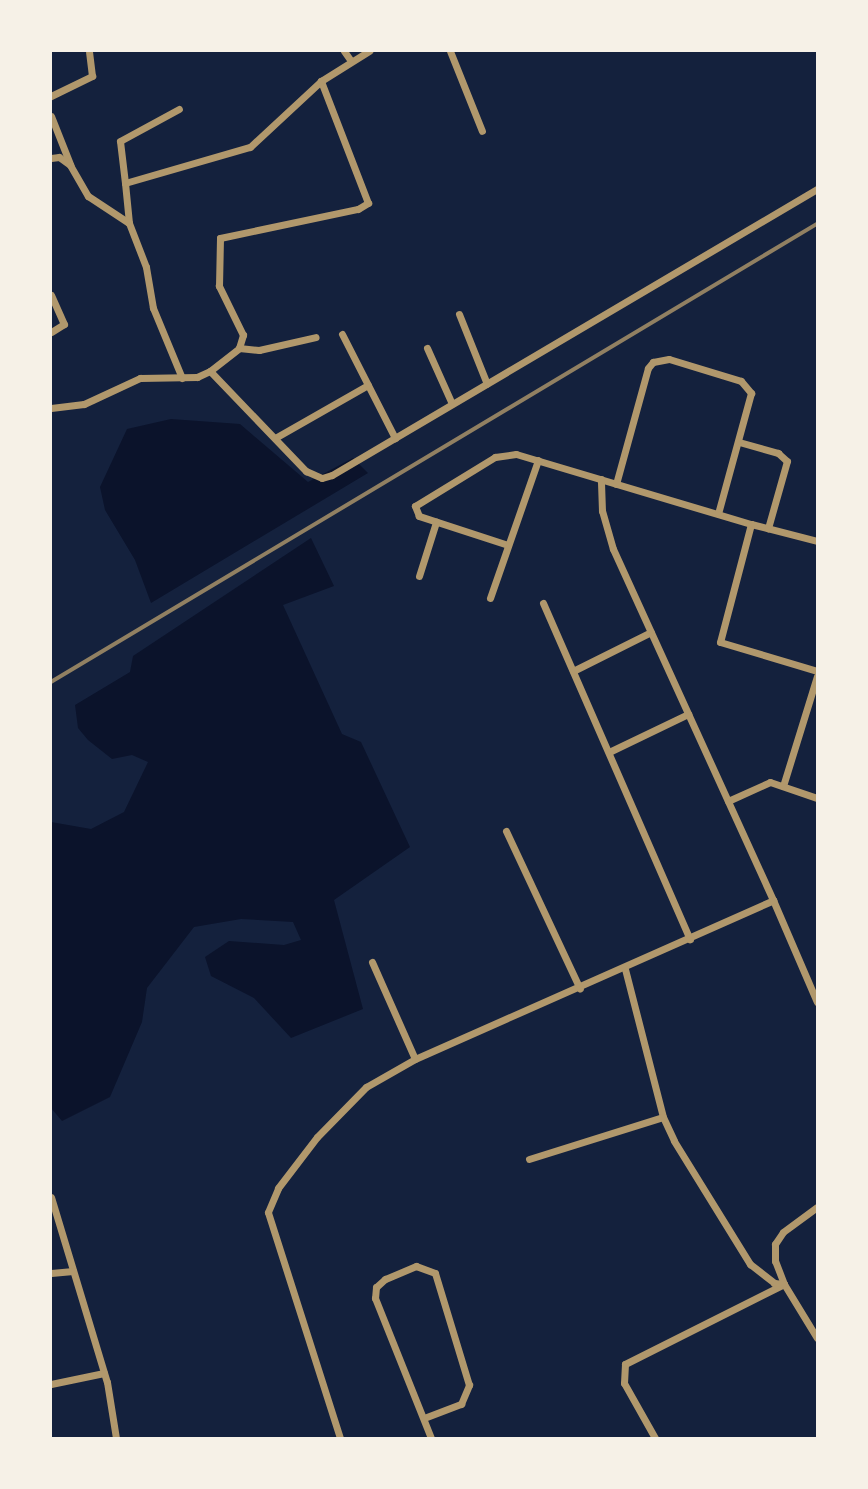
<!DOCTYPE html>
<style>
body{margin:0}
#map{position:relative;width:868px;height:1489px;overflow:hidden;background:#14213d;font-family:Mulish,sans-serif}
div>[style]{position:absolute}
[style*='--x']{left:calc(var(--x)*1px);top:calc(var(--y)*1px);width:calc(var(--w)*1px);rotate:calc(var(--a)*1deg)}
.water>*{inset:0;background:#0b132b}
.minor>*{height:7px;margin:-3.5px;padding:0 3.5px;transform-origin:3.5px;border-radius:3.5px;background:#b1986c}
.rail>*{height:3.5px;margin:-1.75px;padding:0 1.75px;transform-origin:1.75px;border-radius:1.75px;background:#918062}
span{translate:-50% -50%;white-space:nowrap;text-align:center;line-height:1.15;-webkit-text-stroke:5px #f6f1e7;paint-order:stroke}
.frame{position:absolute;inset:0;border:52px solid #f6f1e7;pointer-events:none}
</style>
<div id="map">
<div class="water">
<i style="clip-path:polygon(171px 419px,240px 424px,308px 482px,353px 458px,368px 473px,151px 603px,135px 560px,105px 510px,100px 487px,127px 429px)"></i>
<i style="clip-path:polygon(311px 538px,334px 586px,283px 605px,342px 734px,361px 742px,410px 847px,334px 900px,363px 1009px,291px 1038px,254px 998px,211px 976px,205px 957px,229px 941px,284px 945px,301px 940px,293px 922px,241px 919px,194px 927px,147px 988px,142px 1022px,110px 1097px,62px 1121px,51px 1108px,51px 822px,91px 829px,124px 812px,148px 762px,132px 755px,112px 759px,88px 740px,78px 728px,75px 705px,130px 672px,133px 656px)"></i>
</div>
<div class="minor">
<i style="--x:344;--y:51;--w:12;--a:55"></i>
<i style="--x:450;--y:51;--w:86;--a:68.2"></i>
<i style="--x:51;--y:96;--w:46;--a:-26"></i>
<i style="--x:92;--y:76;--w:24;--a:-97"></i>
<i style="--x:51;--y:116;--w:52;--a:68.4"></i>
<i style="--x:51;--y:158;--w:8;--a:-7"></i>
<i style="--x:59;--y:157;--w:14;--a:36"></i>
<i style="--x:70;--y:165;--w:36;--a:60"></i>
<i style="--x:88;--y:196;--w:49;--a:33.4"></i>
<i style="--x:125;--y:183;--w:42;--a:-96.8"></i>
<i style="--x:120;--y:141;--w:67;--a:-28.5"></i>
<i style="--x:51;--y:295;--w:32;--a:66"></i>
<i style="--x:64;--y:324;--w:15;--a:148"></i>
<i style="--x:459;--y:314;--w:75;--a:68.2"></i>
<i style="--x:342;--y:334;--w:117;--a:63"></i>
<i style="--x:239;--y:348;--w:20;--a:6"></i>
<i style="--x:259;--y:350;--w:58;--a:-12.8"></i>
<i style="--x:427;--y:348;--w:61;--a:65.9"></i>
<i style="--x:210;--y:371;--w:139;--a:46.2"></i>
<i style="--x:306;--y:471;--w:17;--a:24"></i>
<i style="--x:322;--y:478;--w:10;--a:-17"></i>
<i style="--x:332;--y:475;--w:563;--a:-30.53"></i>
<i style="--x:182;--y:378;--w:76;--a:-112.5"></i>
<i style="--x:153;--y:308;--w:42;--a:-99.7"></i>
<i style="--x:146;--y:267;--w:47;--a:-111.1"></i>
<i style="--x:129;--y:223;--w:40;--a:-95.7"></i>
<i style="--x:125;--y:183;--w:130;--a:-16.1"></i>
<i style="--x:250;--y:147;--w:97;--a:-42.9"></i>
<i style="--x:51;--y:408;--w:33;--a:-7"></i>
<i style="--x:84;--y:404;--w:62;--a:-24.9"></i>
<i style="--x:140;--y:378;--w:57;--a:-1"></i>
<i style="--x:197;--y:377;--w:14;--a:-25"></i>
<i style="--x:210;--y:371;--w:37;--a:-38"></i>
<i style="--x:239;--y:348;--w:14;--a:-73"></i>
<i style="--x:243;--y:335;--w:55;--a:-116.1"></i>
<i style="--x:219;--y:286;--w:48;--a:-88.8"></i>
<i style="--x:220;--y:238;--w:141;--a:-11.9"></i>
<i style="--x:358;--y:209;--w:12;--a:-31"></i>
<i style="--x:368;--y:203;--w:131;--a:-111.1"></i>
<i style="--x:321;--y:81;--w:57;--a:-32"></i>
<i style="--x:275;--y:438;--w:107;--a:-29.7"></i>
<i style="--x:739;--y:442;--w:41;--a:15.8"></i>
<i style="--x:778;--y:453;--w:12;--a:42"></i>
<i style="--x:787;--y:461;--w:70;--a:105.8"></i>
<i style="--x:616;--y:484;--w:120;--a:-74.6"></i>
<i style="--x:648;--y:368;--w:8;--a:-50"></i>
<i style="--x:653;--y:362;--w:16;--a:-11"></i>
<i style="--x:669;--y:359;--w:75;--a:17"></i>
<i style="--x:741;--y:381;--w:16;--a:50"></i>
<i style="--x:751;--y:393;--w:125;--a:105.3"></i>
<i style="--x:751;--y:524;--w:68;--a:14.4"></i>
<i style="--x:508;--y:545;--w:94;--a:-162"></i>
<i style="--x:419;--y:516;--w:11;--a:-112"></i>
<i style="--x:415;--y:506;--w:94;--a:-31.5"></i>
<i style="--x:495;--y:457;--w:21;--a:-8"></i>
<i style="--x:516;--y:454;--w:245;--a:16.6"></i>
<i style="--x:751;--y:524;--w:122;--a:104.7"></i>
<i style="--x:720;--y:642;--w:101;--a:16.6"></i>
<i style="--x:419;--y:576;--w:57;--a:-72.5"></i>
<i style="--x:490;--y:598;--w:146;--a:-70.8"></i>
<i style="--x:543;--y:603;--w:367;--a:66.4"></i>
<i style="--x:573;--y:671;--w:87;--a:-26.6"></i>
<i style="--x:609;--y:752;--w:88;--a:-25.7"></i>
<i style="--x:783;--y:786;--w:115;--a:-72.8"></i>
<i style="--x:728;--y:801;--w:46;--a:-24.3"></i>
<i style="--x:770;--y:782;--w:50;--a:18.8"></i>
<i style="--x:506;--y:831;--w:174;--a:64.9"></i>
<i style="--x:773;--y:900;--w:111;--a:66.7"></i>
<i style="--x:372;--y:962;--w:106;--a:66.1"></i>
<i style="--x:625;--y:969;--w:153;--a:75.6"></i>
<i style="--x:663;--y:1117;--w:26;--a:65"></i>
<i style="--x:674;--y:1141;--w:145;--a:58.3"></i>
<i style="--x:750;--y:1264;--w:31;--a:38"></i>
<i style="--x:774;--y:1283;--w:10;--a:6"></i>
<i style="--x:784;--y:1284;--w:63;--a:58.6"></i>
<i style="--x:529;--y:1159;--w:140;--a:-17.4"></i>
<i style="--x:51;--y:1197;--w:193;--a:73.2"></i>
<i style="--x:107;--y:1382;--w:57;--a:80.9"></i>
<i style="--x:51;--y:1273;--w:22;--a:-5"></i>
<i style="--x:51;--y:1384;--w:54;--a:-11.7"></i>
<i style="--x:424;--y:1418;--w:40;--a:-21"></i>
<i style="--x:461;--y:1404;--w:21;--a:-67"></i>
<i style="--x:469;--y:1385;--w:117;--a:-106.9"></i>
<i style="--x:435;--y:1273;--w:20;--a:-160"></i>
<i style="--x:416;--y:1266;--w:34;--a:157"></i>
<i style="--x:385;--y:1279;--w:12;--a:138"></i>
<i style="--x:376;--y:1287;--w:11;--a:95"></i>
<i style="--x:375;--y:1298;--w:151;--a:68.2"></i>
<i style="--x:340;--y:1438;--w:237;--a:-107.7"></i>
<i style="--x:268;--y:1212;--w:26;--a:-67"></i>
<i style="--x:278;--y:1188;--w:64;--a:-52.6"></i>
<i style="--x:317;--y:1137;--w:70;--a:-45.6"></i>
<i style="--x:366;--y:1087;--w:56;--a:-29.7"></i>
<i style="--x:415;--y:1059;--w:392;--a:-23.9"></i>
<i style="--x:773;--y:900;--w:386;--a:-114.5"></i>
<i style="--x:613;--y:549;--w:40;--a:-106"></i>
<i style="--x:602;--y:511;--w:32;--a:-92"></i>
<i style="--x:655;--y:1438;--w:63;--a:-119.4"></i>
<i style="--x:624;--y:1383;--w:19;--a:-87"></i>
<i style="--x:625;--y:1364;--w:178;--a:-26.7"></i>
<i style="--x:784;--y:1284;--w:25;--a:-111"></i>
<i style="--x:775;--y:1261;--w:17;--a:-90"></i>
<i style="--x:775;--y:1244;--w:14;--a:-56"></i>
<i style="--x:783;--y:1232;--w:42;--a:-36.3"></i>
</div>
<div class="rail">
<i style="--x:51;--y:682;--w:892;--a:-30.88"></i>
</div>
<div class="frame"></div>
</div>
